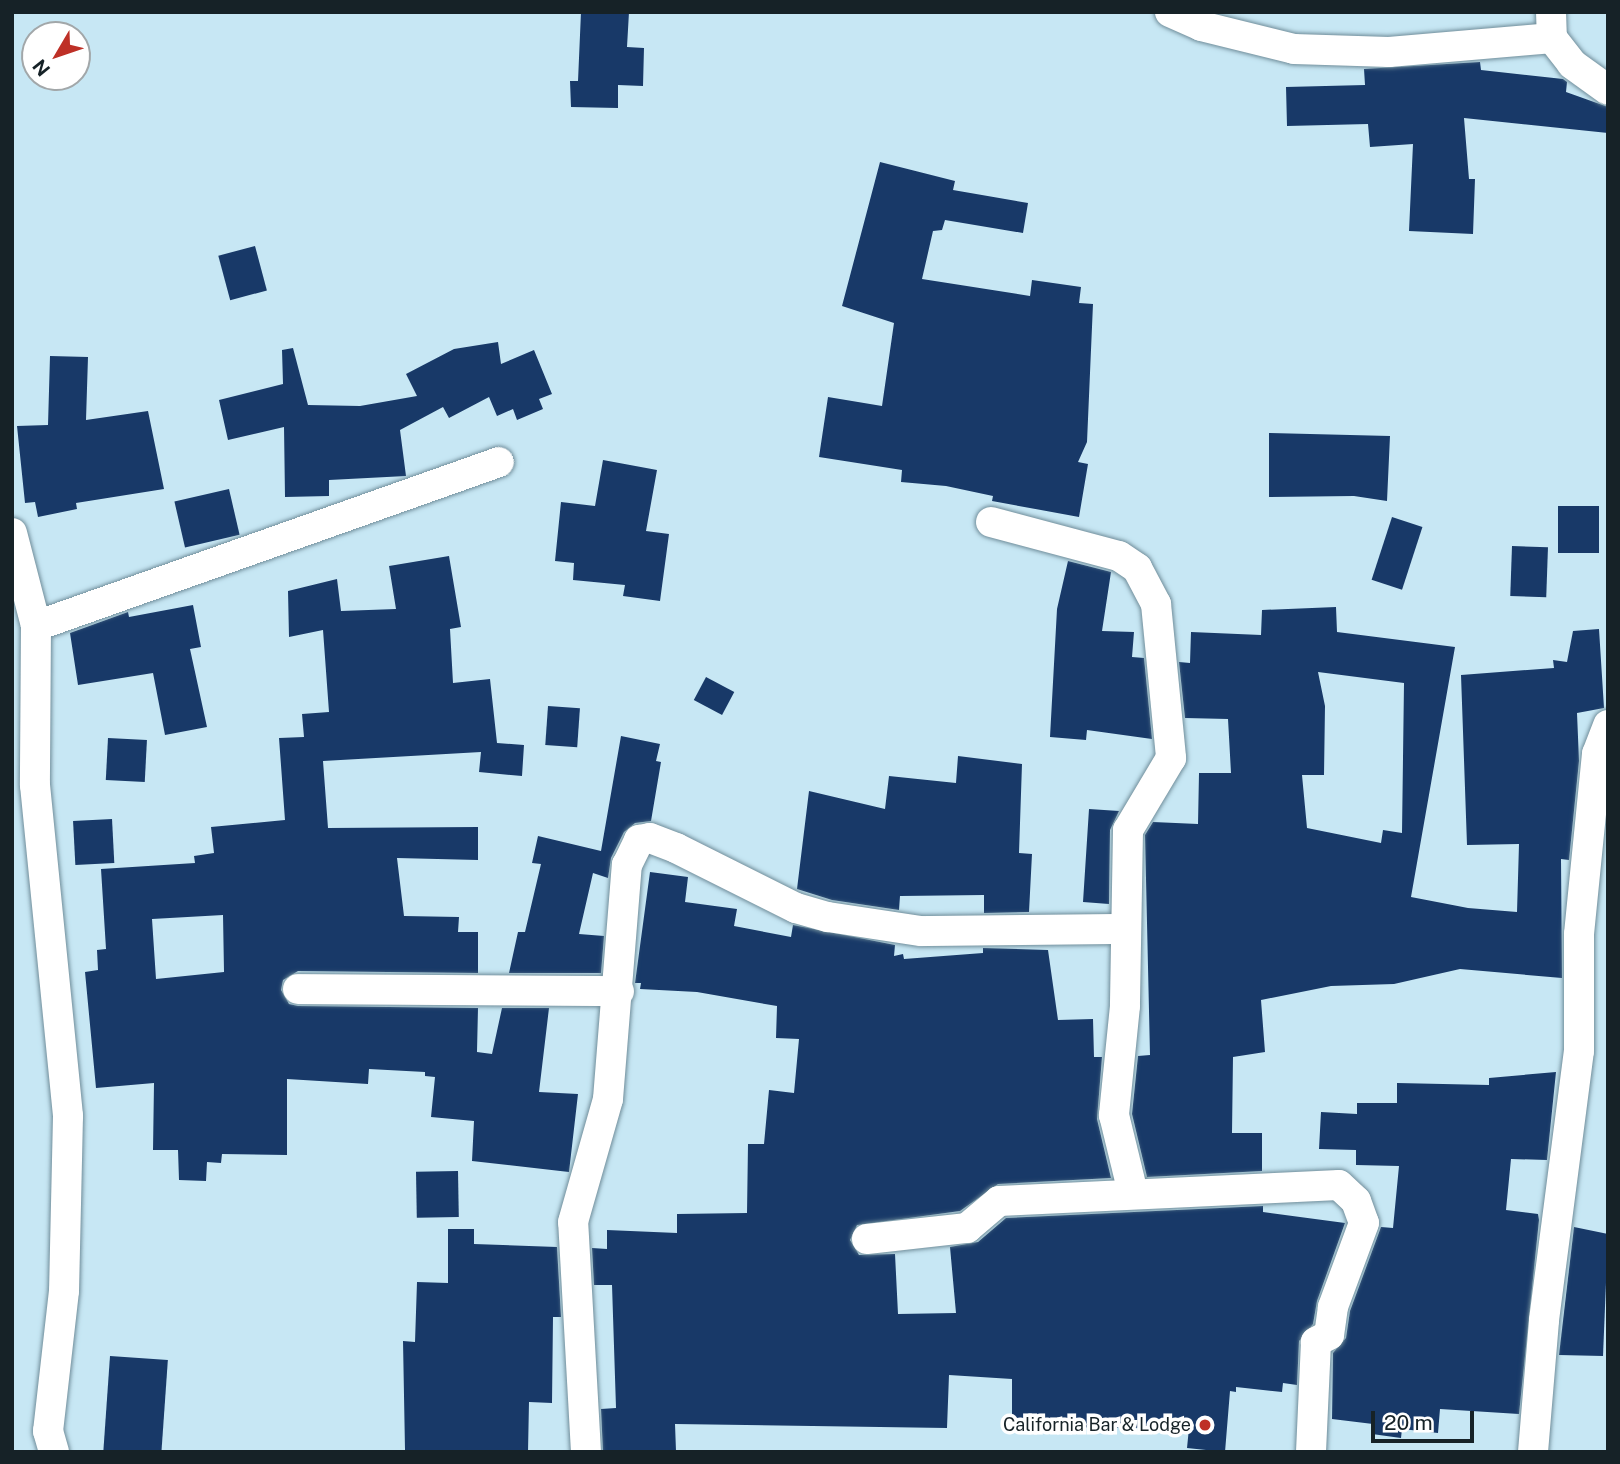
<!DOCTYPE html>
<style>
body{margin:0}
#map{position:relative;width:1620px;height:1464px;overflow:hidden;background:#c7e7f4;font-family:"Public Sans",sans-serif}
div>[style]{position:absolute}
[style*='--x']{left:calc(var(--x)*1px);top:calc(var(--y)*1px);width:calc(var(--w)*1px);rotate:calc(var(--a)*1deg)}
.building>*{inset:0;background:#183968;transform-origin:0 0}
.roads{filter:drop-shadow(0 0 2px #708d9a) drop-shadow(0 0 2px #708d9a)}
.minor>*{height:30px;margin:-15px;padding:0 15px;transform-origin:15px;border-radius:15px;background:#fff}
.dots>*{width:19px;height:19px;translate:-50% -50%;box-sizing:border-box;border:4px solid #fff;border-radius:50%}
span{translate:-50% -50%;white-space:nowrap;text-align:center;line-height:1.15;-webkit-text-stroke:7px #fff;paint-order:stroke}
.poi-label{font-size:18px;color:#162227}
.right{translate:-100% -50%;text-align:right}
.frame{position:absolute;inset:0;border:14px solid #162227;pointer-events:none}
.north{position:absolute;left:21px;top:21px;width:70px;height:70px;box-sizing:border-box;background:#fff;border:2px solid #a2a7a9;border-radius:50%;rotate:231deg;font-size:19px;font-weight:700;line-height:28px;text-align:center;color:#162227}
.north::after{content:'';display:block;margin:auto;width:24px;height:32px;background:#be3027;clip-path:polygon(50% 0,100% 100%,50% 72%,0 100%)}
.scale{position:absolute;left:1371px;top:1411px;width:103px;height:32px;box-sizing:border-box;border:4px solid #162227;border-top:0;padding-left:9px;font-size:21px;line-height:24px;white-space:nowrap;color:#162227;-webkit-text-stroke:5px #fff;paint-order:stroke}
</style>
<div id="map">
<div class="building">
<i style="clip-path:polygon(581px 12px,629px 12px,627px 47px,644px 48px,643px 86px,618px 85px,618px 108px,571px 107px,570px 81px,578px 81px)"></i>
<i style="clip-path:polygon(1480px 62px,1481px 70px,1563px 79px,1567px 82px,1566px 92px,1608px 107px,1608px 133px,1464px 118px,1469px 179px,1475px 179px,1473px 234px,1409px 231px,1413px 144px,1370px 147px,1368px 124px,1287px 126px,1286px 87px,1365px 85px,1364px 69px)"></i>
<i style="clip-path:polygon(880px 162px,955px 181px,953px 190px,1028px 203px,1023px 233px,945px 220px,942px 230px,933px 231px,922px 279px,1030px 296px,1032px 280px,1081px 287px,1079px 303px,1093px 304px,1087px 442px,1078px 462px,1088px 464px,1079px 517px,992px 501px,993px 496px,946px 486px,901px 482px,902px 470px,819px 457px,828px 397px,882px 406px,894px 323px,842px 306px)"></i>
<i style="left:255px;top:246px;width:46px;height:38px;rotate:75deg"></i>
<i style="clip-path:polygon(498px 342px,501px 364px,534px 350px,552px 394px,539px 399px,543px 409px,517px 420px,513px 409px,497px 416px,489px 397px,449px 418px,443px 407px,400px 430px,406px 476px,329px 480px,329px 496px,285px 497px,284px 427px,228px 440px,219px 400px,283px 384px,282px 350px,293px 348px,308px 405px,360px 406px,417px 396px,406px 374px,454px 349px)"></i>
<i style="clip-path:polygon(50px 356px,88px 357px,86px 420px,148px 411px,164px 489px,76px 503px,77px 509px,38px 517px,35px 502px,25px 503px,17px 426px,48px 425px)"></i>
<i style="clip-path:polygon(1269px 433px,1390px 436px,1387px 501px,1354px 496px,1269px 497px)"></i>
<i style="clip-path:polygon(603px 460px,657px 470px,646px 531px,669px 534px,660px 601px,623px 596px,625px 585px,573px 580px,574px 563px,555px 561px,561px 502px,595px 506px)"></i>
<i style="left:229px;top:489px;width:47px;height:56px;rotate:77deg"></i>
<i style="left:1558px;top:506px;width:41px;height:47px"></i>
<i style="left:1392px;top:517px;width:32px;height:66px;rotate:18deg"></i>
<i style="left:1512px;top:546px;width:36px;height:50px;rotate:2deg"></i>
<i style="clip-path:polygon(evenodd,449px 556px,461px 627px,450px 629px,453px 683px,490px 679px,497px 743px,524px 745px,522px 776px,479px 772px,481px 752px,323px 761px,328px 828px,478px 827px,478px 860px,397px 858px,404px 916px,459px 917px,458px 932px,478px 932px,478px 973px,298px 971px,283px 980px,281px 990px,289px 1004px,298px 1006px,478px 1008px,477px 1052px,492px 1054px,502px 1008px,549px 1008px,539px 1092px,578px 1094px,569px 1172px,472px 1161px,474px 1121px,431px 1117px,435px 1077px,425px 1076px,425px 1072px,369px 1069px,368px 1084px,287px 1079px,287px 1155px,222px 1154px,221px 1163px,207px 1162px,206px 1181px,179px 1180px,178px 1150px,153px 1150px,154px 1083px,96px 1088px,85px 972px,98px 970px,97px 950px,106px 949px,101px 869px,195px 863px,194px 856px,214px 853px,211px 827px,285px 820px,279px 738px,304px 737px,302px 714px,329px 712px,323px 630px,289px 637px,288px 591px,337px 579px,341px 611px,396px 609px,389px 566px,449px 556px,223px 915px,224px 972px,156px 979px,152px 919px,223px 915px)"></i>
<i style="clip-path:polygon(1068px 561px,1111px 572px,1102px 631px,1134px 632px,1132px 657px,1144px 658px,1152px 739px,1087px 730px,1086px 740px,1050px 737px,1057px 609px)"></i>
<i style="clip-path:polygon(193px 605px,201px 647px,190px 649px,207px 727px,165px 735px,153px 673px,78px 685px,70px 633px,128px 612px,129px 617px)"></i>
<i style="clip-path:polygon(evenodd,1336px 607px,1337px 632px,1455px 647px,1411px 897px,1468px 908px,1517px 912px,1519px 844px,1467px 845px,1461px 675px,1554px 668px,1553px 660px,1567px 662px,1573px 631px,1599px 629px,1604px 708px,1577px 713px,1579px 761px,1569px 860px,1561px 859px,1562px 978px,1460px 969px,1394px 984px,1331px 986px,1261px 1000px,1265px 1052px,1233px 1057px,1232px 1133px,1262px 1133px,1262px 1171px,1147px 1177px,1132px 1114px,1138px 1056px,1150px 1055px,1145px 835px,1153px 822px,1198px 824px,1199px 773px,1231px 773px,1228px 719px,1185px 718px,1179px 662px,1190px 663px,1191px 632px,1261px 635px,1262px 610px,1336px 607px,1318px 672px,1404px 683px,1402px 833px,1383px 830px,1381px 843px,1307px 828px,1302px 775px,1324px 775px,1325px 706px,1318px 672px)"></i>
<i style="left:706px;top:677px;width:32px;height:26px;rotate:28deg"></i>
<i style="left:548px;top:706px;width:32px;height:39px;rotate:4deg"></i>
<i style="clip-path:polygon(621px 736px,660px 744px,656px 761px,661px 762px,651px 821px,635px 823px,624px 832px,611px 858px,608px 878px,593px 873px,579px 934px,604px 936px,601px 973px,509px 973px,518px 932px,525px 932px,541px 864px,532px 863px,538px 836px,601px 851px)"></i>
<i style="left:108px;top:738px;width:39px;height:42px;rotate:3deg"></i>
<i style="clip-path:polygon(958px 756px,1022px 764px,1019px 853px,1032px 854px,1029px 912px,984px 913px,984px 895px,900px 896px,899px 910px,832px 900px,797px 889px,809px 791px,885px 809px,889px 776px,956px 783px)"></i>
<i style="clip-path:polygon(1089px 809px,1119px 811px,1110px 830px,1109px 904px,1083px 902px)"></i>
<i style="left:112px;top:819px;width:44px;height:39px;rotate:87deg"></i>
<i style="clip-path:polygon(650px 872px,688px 877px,685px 902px,737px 909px,734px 926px,791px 937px,793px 925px,895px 945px,894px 956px,903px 954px,904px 959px,983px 953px,983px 948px,1048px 950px,1058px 1020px,1093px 1019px,1094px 1057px,1102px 1057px,1097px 1119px,1111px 1178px,998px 1184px,960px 1211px,857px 1225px,850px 1240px,859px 1255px,895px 1254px,898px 1314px,956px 1313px,950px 1247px,978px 1242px,1006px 1218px,1263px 1206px,1263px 1212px,1345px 1223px,1317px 1301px,1313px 1324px,1299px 1341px,1297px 1385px,1283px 1383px,1282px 1392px,1236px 1387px,1236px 1392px,1230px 1391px,1225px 1452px,1187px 1448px,1189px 1428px,1012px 1427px,1012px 1379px,949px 1375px,947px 1428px,675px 1424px,676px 1451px,603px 1452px,601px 1409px,616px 1408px,612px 1285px,594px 1285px,592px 1248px,607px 1249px,607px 1230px,677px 1233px,677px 1214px,747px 1213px,748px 1144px,764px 1144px,769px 1090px,794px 1093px,799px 1039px,776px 1038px,777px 1006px,697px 992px,640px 989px,641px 983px,635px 983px)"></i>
<i style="clip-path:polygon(1556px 1072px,1547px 1160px,1511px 1159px,1506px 1210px,1538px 1214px,1539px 1220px,1519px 1414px,1440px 1409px,1438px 1433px,1402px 1429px,1401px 1438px,1372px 1434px,1373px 1424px,1332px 1419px,1333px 1353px,1346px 1338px,1350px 1311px,1381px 1227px,1393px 1228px,1399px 1166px,1356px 1165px,1356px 1150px,1319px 1149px,1321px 1112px,1357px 1114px,1357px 1103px,1397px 1103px,1397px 1083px,1489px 1085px,1489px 1078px)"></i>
<i style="left:458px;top:1171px;width:46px;height:42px;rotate:89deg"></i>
<i style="clip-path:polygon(1574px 1227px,1608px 1234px,1603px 1356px,1559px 1355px)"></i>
<i style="clip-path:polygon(448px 1229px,474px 1229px,474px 1244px,557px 1247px,561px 1317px,553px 1317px,552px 1403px,529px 1402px,528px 1452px,405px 1450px,403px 1341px,415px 1342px,417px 1282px,448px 1283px)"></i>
<i style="left:110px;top:1356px;width:58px;height:96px;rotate:4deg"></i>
</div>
<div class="roads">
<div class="minor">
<i style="--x:1170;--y:12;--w:34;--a:24"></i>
<i style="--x:1201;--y:26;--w:96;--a:13.9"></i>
<i style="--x:1294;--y:49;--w:95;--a:1.8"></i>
<i style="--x:1389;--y:52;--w:164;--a:-4.9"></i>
<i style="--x:1551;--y:12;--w:26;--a:88"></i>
<i style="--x:1552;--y:38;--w:33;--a:52"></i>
<i style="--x:1572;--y:64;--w:44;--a:35.8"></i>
<i style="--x:991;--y:522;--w:132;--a:14.9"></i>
<i style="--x:1119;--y:556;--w:22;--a:34"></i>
<i style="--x:1137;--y:568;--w:41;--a:62.2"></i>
<i style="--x:1156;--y:604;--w:155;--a:84.4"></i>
<i style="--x:1171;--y:758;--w:84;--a:120.8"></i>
<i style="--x:1128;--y:830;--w:176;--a:91"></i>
<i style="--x:1125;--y:1006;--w:110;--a:95.8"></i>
<i style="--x:1114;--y:1115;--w:80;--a:76.3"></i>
<i style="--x:12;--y:533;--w:96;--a:75.5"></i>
<i style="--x:36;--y:626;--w:159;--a:90.4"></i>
<i style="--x:35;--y:785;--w:333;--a:84.3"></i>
<i style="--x:68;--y:1116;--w:175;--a:91.3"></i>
<i style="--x:64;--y:1291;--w:141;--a:96.5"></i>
<i style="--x:48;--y:1431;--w:22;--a:74"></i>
<i style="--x:36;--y:626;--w:491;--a:-19.5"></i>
<i style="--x:298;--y:989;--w:321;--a:0.4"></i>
<i style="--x:867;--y:1239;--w:101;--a:-6.3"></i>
<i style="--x:967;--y:1228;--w:42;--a:-40.2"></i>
<i style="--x:999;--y:1201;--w:340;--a:-2.7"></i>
<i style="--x:1339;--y:1185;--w:23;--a:43"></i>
<i style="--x:1356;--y:1201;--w:23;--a:70"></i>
<i style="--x:1364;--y:1223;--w:90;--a:110.3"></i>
<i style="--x:1333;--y:1307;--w:28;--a:98"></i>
<i style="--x:1329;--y:1335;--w:15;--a:152"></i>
<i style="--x:1316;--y:1342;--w:110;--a:92.6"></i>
<i style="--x:586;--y:1452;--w:230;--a:-93.2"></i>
<i style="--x:573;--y:1222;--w:128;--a:-74.1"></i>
<i style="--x:608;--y:1099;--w:235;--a:-85.4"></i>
<i style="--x:627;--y:865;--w:28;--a:-64"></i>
<i style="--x:639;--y:840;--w:11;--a:-10"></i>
<i style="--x:650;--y:838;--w:28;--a:21"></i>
<i style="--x:676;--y:848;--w:134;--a:26.6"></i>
<i style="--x:796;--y:908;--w:33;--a:16"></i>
<i style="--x:828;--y:917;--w:94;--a:8.6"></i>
<i style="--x:921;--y:931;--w:203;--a:-0.6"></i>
<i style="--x:1533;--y:1452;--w:132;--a:-85.2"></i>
<i style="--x:1544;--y:1320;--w:271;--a:-82.6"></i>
<i style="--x:1579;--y:1051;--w:117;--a:-90"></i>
<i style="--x:1579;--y:934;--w:181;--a:-84.3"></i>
<i style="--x:1597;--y:754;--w:31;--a:-69"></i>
</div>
</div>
<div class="dots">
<i style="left:1205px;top:1425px;background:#be3027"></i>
</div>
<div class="poi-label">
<span class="right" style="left:1191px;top:1425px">California Bar &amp; Lodge</span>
</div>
<div class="frame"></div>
<div class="north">N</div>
<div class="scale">20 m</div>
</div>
